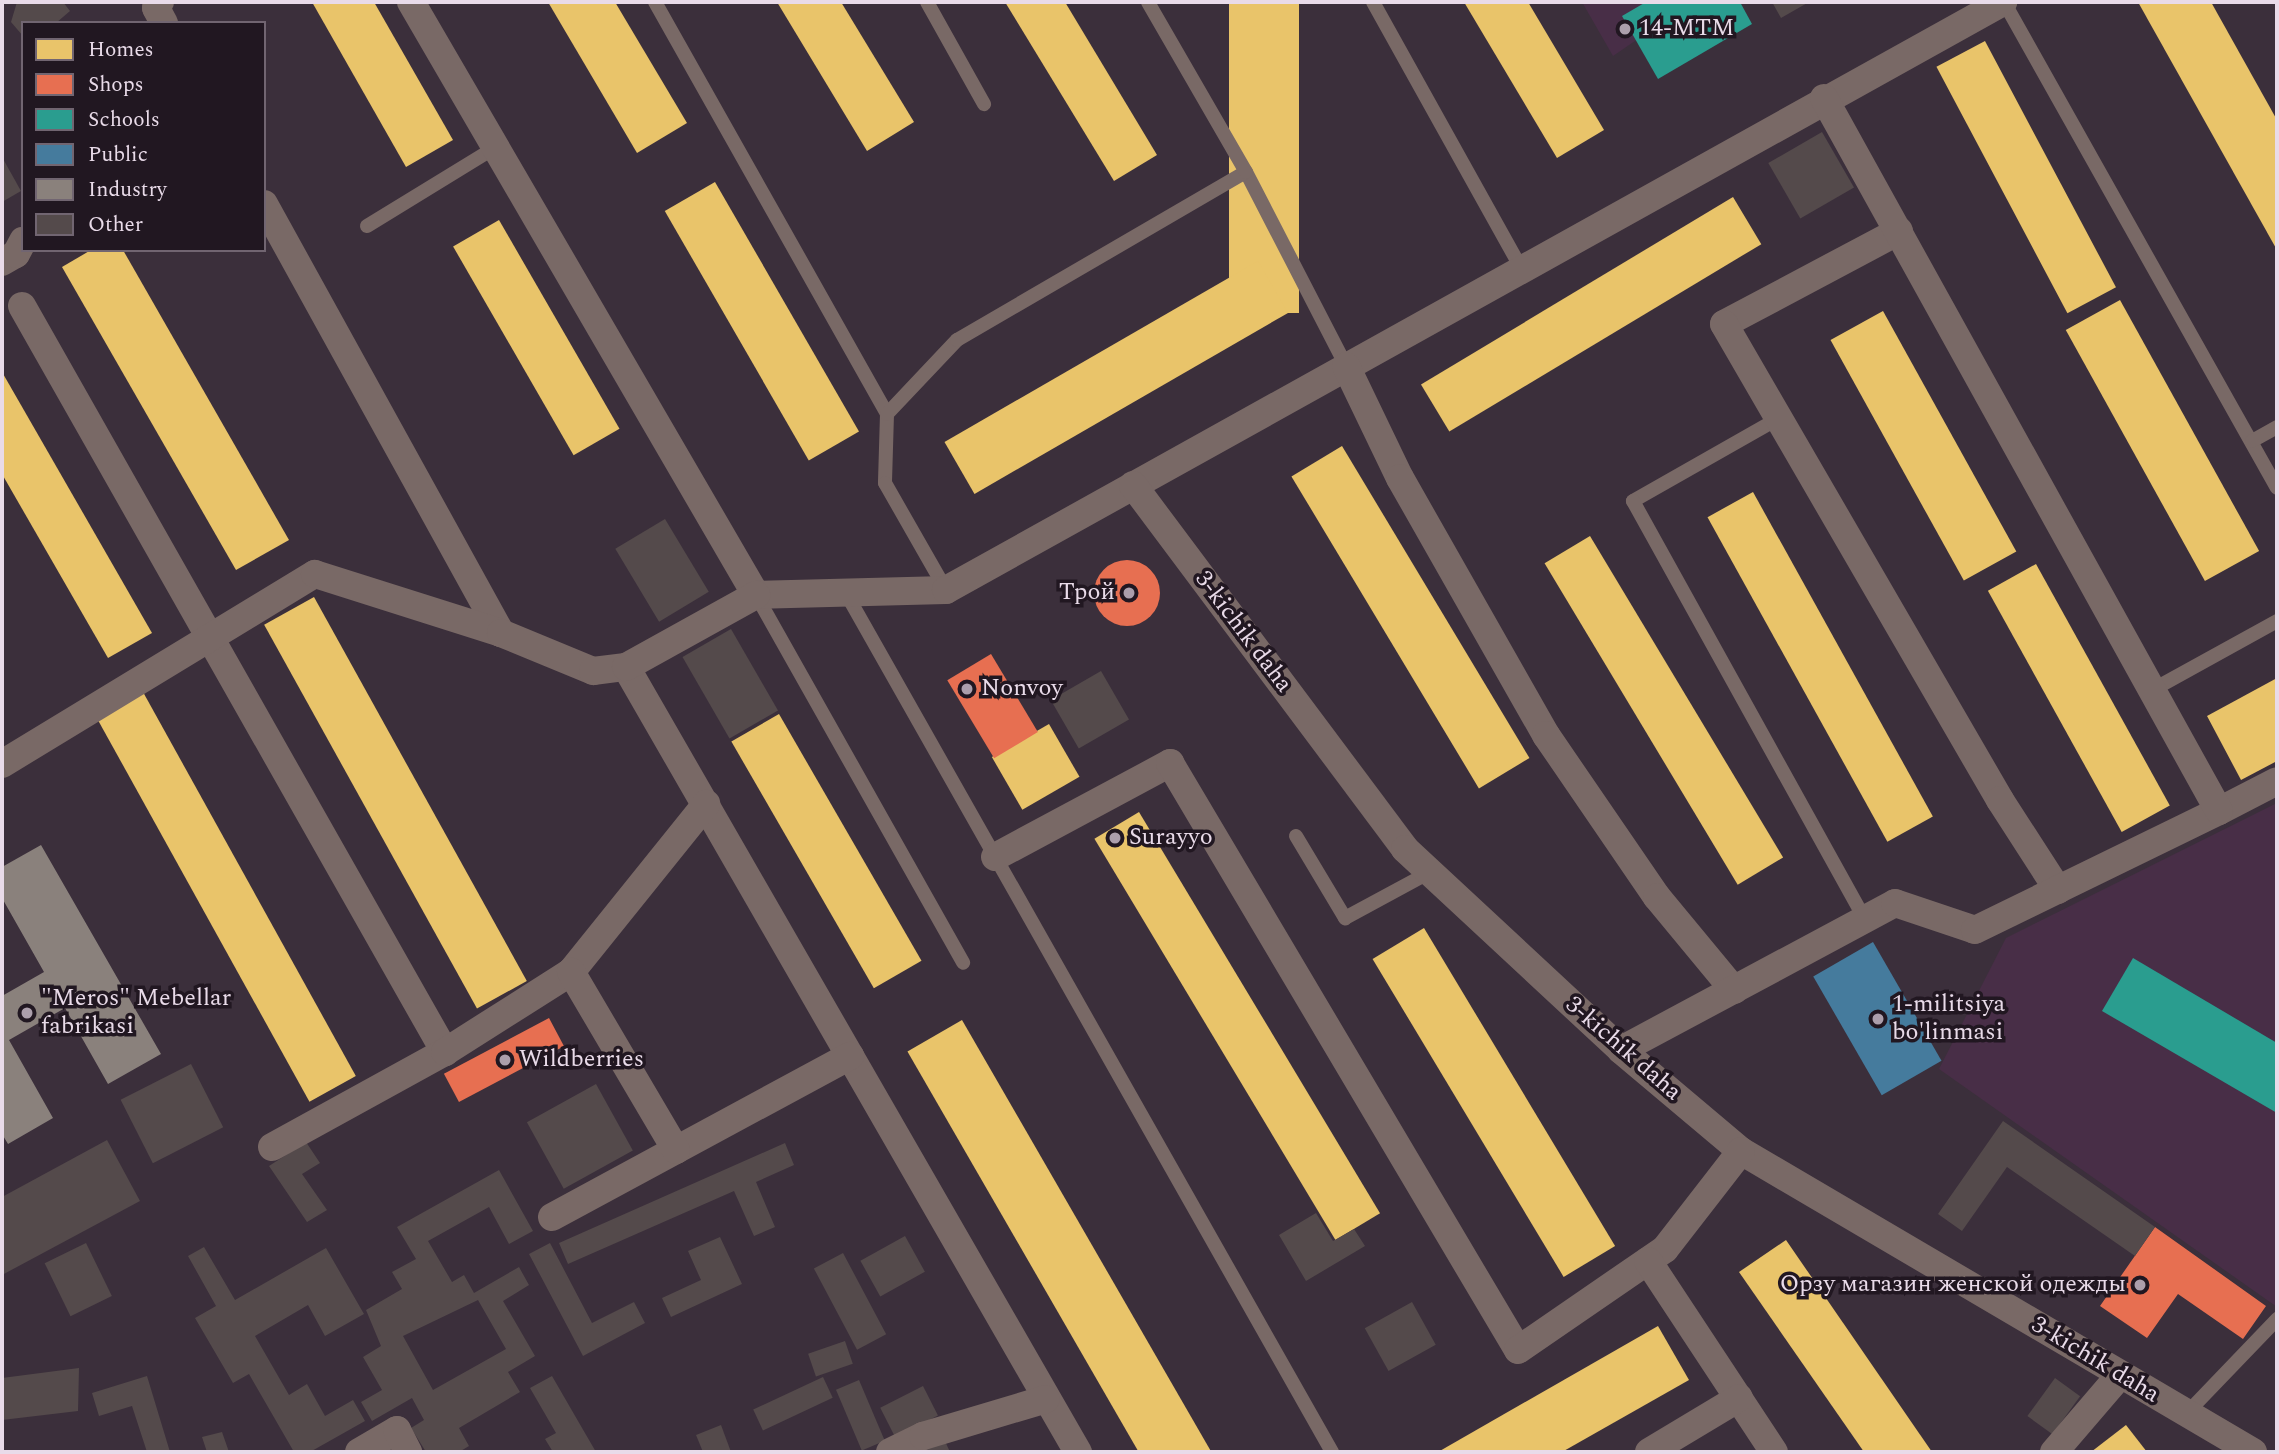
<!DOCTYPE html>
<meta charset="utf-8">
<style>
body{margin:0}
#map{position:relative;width:2279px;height:1454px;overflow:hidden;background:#3b2f3b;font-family:Spectral,serif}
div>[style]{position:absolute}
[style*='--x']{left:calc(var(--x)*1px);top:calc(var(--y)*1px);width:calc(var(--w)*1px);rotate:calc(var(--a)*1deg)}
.built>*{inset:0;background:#482e47}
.homes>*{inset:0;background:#e9c46a;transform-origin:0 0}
.shops>*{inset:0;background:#e76f51;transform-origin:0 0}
.round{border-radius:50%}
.schools>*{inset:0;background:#2a9d8f}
.public>*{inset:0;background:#457b9d;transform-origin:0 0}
.industry>*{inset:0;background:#8a817c}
.building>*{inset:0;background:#544a4b;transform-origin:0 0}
.service>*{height:14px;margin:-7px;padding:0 7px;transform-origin:7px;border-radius:7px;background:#796966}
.minor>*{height:28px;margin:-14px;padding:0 14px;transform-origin:14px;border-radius:14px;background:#796966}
.dots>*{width:19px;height:19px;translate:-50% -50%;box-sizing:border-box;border:4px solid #211721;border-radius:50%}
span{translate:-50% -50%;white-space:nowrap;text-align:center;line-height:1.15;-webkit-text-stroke:7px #211721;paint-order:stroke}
.poi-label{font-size:24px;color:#e9dbe9}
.left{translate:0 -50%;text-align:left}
.right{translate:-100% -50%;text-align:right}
.street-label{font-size:24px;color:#e9dbe9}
.frame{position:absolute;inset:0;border:4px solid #e9dbe9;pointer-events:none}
.legend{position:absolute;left:21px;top:21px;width:245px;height:231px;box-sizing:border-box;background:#211721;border:2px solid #716571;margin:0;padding:9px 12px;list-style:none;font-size:21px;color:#e9dbe9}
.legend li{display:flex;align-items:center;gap:14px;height:35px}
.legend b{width:35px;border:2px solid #716571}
</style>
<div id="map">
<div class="built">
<i style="clip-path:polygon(1582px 2px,1692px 2px,1613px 56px)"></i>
<i style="clip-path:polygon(2277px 803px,2277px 1307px,1939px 1069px,2006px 938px)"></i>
</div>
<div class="homes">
<i style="clip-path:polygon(312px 2px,374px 2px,453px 140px,406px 167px)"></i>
<i style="clip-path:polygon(548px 2px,615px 2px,687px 123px,637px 153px)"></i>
<i style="clip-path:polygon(777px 2px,841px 2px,914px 122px,867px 151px)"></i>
<i style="clip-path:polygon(1005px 2px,1065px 2px,1157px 155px,1114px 181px)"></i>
<i style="left:1229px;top:2px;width:70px;height:311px"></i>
<i style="clip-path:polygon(1464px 2px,1528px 2px,1604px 130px,1557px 158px)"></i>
<i style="clip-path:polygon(2138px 2px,2211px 2px,2277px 120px,2277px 250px)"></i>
<i style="left:1985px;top:41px;width:279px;height:55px;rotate:62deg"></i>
<i style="left:715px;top:182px;width:288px;height:58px;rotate:60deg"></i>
<i style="left:1733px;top:197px;width:55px;height:364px;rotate:59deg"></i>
<i style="left:499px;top:220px;width:241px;height:53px;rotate:60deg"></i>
<i style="clip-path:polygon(91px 250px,123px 250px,289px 540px,236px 570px,62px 267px)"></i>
<i style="left:1258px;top:261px;width:60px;height:362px;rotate:60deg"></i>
<i style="left:2120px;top:300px;width:287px;height:62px;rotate:61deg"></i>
<i style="left:1883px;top:311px;width:275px;height:60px;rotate:61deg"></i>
<i style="clip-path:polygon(2px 372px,152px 633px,108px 658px,2px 474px)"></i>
<i style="left:1342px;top:446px;width:364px;height:59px;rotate:59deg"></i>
<i style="left:1753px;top:492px;width:371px;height:52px;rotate:61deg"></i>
<i style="left:1590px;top:536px;width:375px;height:53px;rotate:59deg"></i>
<i style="left:2036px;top:564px;width:276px;height:55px;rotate:61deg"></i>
<i style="left:314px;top:597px;width:439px;height:57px;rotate:61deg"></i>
<i style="clip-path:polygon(2277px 678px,2277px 761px,2241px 780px,2207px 716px)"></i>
<i style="left:143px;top:692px;width:439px;height:53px;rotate:61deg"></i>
<i style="left:779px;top:714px;width:285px;height:55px;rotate:60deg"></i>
<i style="left:1049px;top:724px;width:61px;height:66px;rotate:60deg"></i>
<i style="left:1139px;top:812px;width:468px;height:52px;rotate:59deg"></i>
<i style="left:1424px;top:928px;width:371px;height:60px;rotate:59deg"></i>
<i style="left:962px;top:1020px;width:497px;height:63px;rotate:60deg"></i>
<i style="clip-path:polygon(1786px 1240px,1932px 1452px,1864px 1452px,1739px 1272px)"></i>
<i style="clip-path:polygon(1658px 1326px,1689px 1380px,1562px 1452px,1438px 1452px)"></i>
<i style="clip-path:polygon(2126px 1425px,2147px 1452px,2091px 1452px)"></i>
</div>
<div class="shops">
<i class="round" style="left:1094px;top:560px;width:66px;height:66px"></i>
<i style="left:991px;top:654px;width:91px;height:51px;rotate:59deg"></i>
<i style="left:549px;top:1018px;width:32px;height:119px;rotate:62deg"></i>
<i style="clip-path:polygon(2155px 1227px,2266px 1306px,2243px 1339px,2178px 1294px,2147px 1338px,2100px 1306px)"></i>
</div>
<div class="schools">
<i style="clip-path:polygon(1646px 2px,1740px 2px,1752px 24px,1658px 79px,1622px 16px)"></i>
<i style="clip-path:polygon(2133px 958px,2277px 1043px,2277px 1113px,2102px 1011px)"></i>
</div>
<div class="public">
<i style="left:1873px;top:942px;width:137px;height:69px;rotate:60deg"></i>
</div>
<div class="industry">
<i style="clip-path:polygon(41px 845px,161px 1054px,108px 1084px,65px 1008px,9px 1040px,53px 1118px,8px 1144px,2px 1134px,2px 996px,44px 972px,2px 898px,2px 867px)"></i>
</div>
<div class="building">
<i style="clip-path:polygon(17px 2px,63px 2px,70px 11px,56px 23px,23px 23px,23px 36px,11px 22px)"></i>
<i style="clip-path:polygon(1772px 2px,1809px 2px,1781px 18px)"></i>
<i style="left:1822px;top:132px;width:64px;height:62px;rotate:60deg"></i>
<i style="clip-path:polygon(2px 157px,21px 191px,2px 202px)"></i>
<i style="left:665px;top:519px;width:85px;height:58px;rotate:59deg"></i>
<i style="left:731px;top:629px;width:94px;height:56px;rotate:60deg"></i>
<i style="left:1101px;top:671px;width:56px;height:58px;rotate:60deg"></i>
<i style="left:191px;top:1064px;width:71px;height:79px;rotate:63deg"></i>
<i style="left:596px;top:1084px;width:76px;height:79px;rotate:61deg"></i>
<i style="clip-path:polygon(2003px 1121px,2155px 1227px,2135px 1256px,2007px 1167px,1962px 1231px,1938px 1214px)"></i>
<i style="clip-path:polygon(107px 1140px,140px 1201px,2px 1275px,2px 1197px)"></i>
<i style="clip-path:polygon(306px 1142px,320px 1163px,302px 1174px,327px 1210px,307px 1222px,269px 1166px)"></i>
<i style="clip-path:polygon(785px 1143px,794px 1165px,756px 1182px,775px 1227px,754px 1236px,734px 1191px,568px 1264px,559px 1243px)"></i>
<i style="clip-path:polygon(evenodd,499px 1170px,533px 1231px,509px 1244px,489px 1207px,428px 1241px,452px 1282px,464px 1275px,474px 1293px,519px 1267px,529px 1285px,503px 1301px,535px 1356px,508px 1372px,520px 1392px,459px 1428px,469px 1446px,459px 1452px,426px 1452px,411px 1428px,424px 1420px,412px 1398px,372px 1421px,361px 1402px,382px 1390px,363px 1357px,381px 1346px,366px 1310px,402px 1289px,392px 1272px,416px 1259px,397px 1227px,499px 1170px,478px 1300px,506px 1349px,433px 1390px,403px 1336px,478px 1300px)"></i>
<i style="clip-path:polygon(1316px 1213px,1333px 1241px,1354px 1229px,1365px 1246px,1306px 1281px,1279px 1235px)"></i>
<i style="left:905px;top:1236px;width:41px;height:51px;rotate:61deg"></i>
<i style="clip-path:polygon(720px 1237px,742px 1284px,671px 1317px,662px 1298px,701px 1280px,688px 1251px)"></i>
<i style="left:86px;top:1243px;width:59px;height:46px;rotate:64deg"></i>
<i style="clip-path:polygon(550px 1243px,592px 1323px,634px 1302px,645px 1323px,583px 1356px,529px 1254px)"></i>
<i style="clip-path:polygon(204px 1247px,235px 1300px,326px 1248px,364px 1314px,325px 1336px,308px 1305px,255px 1336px,289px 1395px,307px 1384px,325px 1416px,353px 1400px,365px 1421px,310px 1452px,294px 1452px,249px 1374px,233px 1383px,195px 1318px,216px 1306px,188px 1256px)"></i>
<i style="left:843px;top:1253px;width:92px;height:33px;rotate:62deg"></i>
<i style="left:1412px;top:1302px;width:49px;height:54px;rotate:61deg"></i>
<i style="left:845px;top:1341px;width:24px;height:39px;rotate:71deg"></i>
<i style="clip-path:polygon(79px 1368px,78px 1411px,2px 1420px,2px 1378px)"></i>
<i style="clip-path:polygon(147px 1376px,170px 1452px,147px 1452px,132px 1406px,99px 1416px,92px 1393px)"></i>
<i style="clip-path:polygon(552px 1376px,578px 1421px,596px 1452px,553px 1452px,545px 1439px,556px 1433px,530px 1388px)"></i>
<i style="left:823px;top:1377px;width:23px;height:77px;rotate:65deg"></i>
<i style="left:2055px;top:1378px;width:31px;height:47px;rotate:36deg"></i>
<i style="left:859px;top:1380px;width:66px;height:25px;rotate:67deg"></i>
<i style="left:923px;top:1386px;width:33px;height:48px;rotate:63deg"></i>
<i style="clip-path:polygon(721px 1425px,731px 1452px,703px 1452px,696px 1435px)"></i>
<i style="clip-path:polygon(222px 1432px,229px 1452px,207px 1452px,202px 1437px)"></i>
<i style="clip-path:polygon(944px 1439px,950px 1452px,916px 1452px)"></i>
</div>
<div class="service">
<i style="--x:655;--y:2;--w:473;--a:60.6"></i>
<i style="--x:887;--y:414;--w:69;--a:91.7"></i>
<i style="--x:885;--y:483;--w:123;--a:60.3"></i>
<i style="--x:927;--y:2;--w:117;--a:60.8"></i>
<i style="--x:1373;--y:2;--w:304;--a:60.9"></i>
<i style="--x:2004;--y:2;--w:557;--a:60.68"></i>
<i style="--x:1246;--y:172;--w:218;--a:62.7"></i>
<i style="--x:367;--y:226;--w:151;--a:-31.5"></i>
<i style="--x:887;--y:414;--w:102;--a:-46.6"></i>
<i style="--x:957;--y:340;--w:334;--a:-30.2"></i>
<i style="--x:1246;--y:172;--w:196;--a:-120"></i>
<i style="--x:1779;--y:418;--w:168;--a:150.4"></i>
<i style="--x:1633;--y:501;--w:479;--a:61"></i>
<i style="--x:2252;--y:441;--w:29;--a:-29"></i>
<i style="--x:756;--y:595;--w:422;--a:60.6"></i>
<i style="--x:847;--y:595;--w:985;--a:60.49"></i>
<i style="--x:2154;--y:689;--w:141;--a:-28.9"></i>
<i style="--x:1296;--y:836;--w:96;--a:59.1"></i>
<i style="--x:1345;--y:918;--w:97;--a:-28.4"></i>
<i style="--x:2186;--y:1414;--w:132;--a:-46.2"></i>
</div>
<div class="minor">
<i style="--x:160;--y:2;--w:7;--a:124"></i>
<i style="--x:156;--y:8;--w:17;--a:62"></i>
<i style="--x:411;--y:2;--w:686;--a:59.81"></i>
<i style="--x:756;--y:595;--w:190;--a:-1.5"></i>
<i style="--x:946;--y:590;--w:1210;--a:-29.09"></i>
<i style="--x:264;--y:204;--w:490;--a:61.1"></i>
<i style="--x:1899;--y:231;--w:198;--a:152"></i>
<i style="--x:1724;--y:324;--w:550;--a:59.89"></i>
<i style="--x:2000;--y:800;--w:107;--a:57.2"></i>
<i style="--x:2;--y:262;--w:16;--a:-30"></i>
<i style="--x:16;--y:254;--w:15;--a:-62"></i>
<i style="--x:22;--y:306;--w:858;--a:60.45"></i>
<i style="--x:1346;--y:366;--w:124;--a:64.3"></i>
<i style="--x:1400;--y:478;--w:296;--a:60.4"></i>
<i style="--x:1546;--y:735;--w:196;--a:55.6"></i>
<i style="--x:1657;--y:897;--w:121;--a:50.4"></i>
<i style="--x:1133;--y:485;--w:454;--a:53.2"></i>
<i style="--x:1405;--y:849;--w:295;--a:42.9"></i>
<i style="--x:1621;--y:1050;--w:157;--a:40.1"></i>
<i style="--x:1741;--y:1151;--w:594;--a:30.45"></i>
<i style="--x:626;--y:667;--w:906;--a:60.07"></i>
<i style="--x:2;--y:764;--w:366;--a:-31.3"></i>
<i style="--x:315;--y:574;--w:195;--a:17.6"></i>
<i style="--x:501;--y:633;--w:100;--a:22.4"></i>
<i style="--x:593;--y:671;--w:33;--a:-7"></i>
<i style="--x:626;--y:667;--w:149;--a:-29"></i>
<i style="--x:2219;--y:811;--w:65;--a:-27.3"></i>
<i style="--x:995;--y:857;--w:199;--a:-28.2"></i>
<i style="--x:1170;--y:763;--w:682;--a:59.34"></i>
<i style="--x:1518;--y:1350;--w:178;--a:-34.5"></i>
<i style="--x:1665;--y:1249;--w:124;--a:-52.2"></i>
<i style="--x:1621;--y:1050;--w:311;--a:-28.2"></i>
<i style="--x:1895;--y:903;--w:84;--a:18.6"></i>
<i style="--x:1975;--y:930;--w:271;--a:-26"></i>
<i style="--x:2219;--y:811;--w:815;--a:-118.99"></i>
<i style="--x:272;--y:1147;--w:197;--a:-28.8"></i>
<i style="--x:445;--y:1052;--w:149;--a:-32.4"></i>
<i style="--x:571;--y:972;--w:216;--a:-51.2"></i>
<i style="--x:676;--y:1150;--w:198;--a:-28.4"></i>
<i style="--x:552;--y:1217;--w:141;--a:-28.4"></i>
<i style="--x:676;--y:1150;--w:207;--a:-120.5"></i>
<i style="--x:1648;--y:1261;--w:229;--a:56.6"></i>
<i style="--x:359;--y:1452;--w:44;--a:-30.1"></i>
<i style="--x:397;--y:1430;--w:25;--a:63"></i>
<i style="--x:890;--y:1452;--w:37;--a:-26"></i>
<i style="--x:923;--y:1436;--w:128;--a:-16.7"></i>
<i style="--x:1649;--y:1452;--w:105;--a:-31"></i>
<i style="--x:2054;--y:1452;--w:101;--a:-49.4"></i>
</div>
<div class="dots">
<i style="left:1625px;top:29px;background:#ac9fac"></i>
<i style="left:1129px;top:593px;background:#ac9fac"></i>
<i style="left:967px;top:689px;background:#ac9fac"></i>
<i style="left:1115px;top:838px;background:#ac9fac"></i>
<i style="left:27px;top:1013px;background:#ac9fac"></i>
<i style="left:1878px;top:1019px;background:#ac9fac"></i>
<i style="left:505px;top:1060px;background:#ac9fac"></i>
<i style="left:2140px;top:1285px;background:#ac9fac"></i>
</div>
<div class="poi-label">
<span class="left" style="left:1639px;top:29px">14-МТМ</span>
<span class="right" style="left:1115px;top:593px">Трой</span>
<span class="left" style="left:981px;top:689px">Nonvoy</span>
<span class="left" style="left:1129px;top:838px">Surayyo</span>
<span class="left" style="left:41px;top:1013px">"Meros" Mebellar<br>fabrikasi</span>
<span class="left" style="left:1892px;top:1019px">1-militsiya<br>bo'linmasi</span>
<span class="left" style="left:519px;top:1060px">Wildberries</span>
<span class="right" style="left:2126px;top:1285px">Орзу магазин женской одежды</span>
</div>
<div class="street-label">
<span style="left:1243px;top:632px;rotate:53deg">3-kichik daha</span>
<span style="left:1623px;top:1049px;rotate:41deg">3-kichik daha</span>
<span style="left:2095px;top:1360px;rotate:31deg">3-kichik daha</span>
</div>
<div class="frame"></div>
<ul class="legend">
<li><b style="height:19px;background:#e9c46a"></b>Homes</li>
<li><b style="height:19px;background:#e76f51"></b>Shops</li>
<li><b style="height:19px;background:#2a9d8f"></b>Schools</li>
<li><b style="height:19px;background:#457b9d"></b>Public</li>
<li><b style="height:19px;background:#8a817c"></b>Industry</li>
<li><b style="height:19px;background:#544a4b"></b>Other</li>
</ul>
</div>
